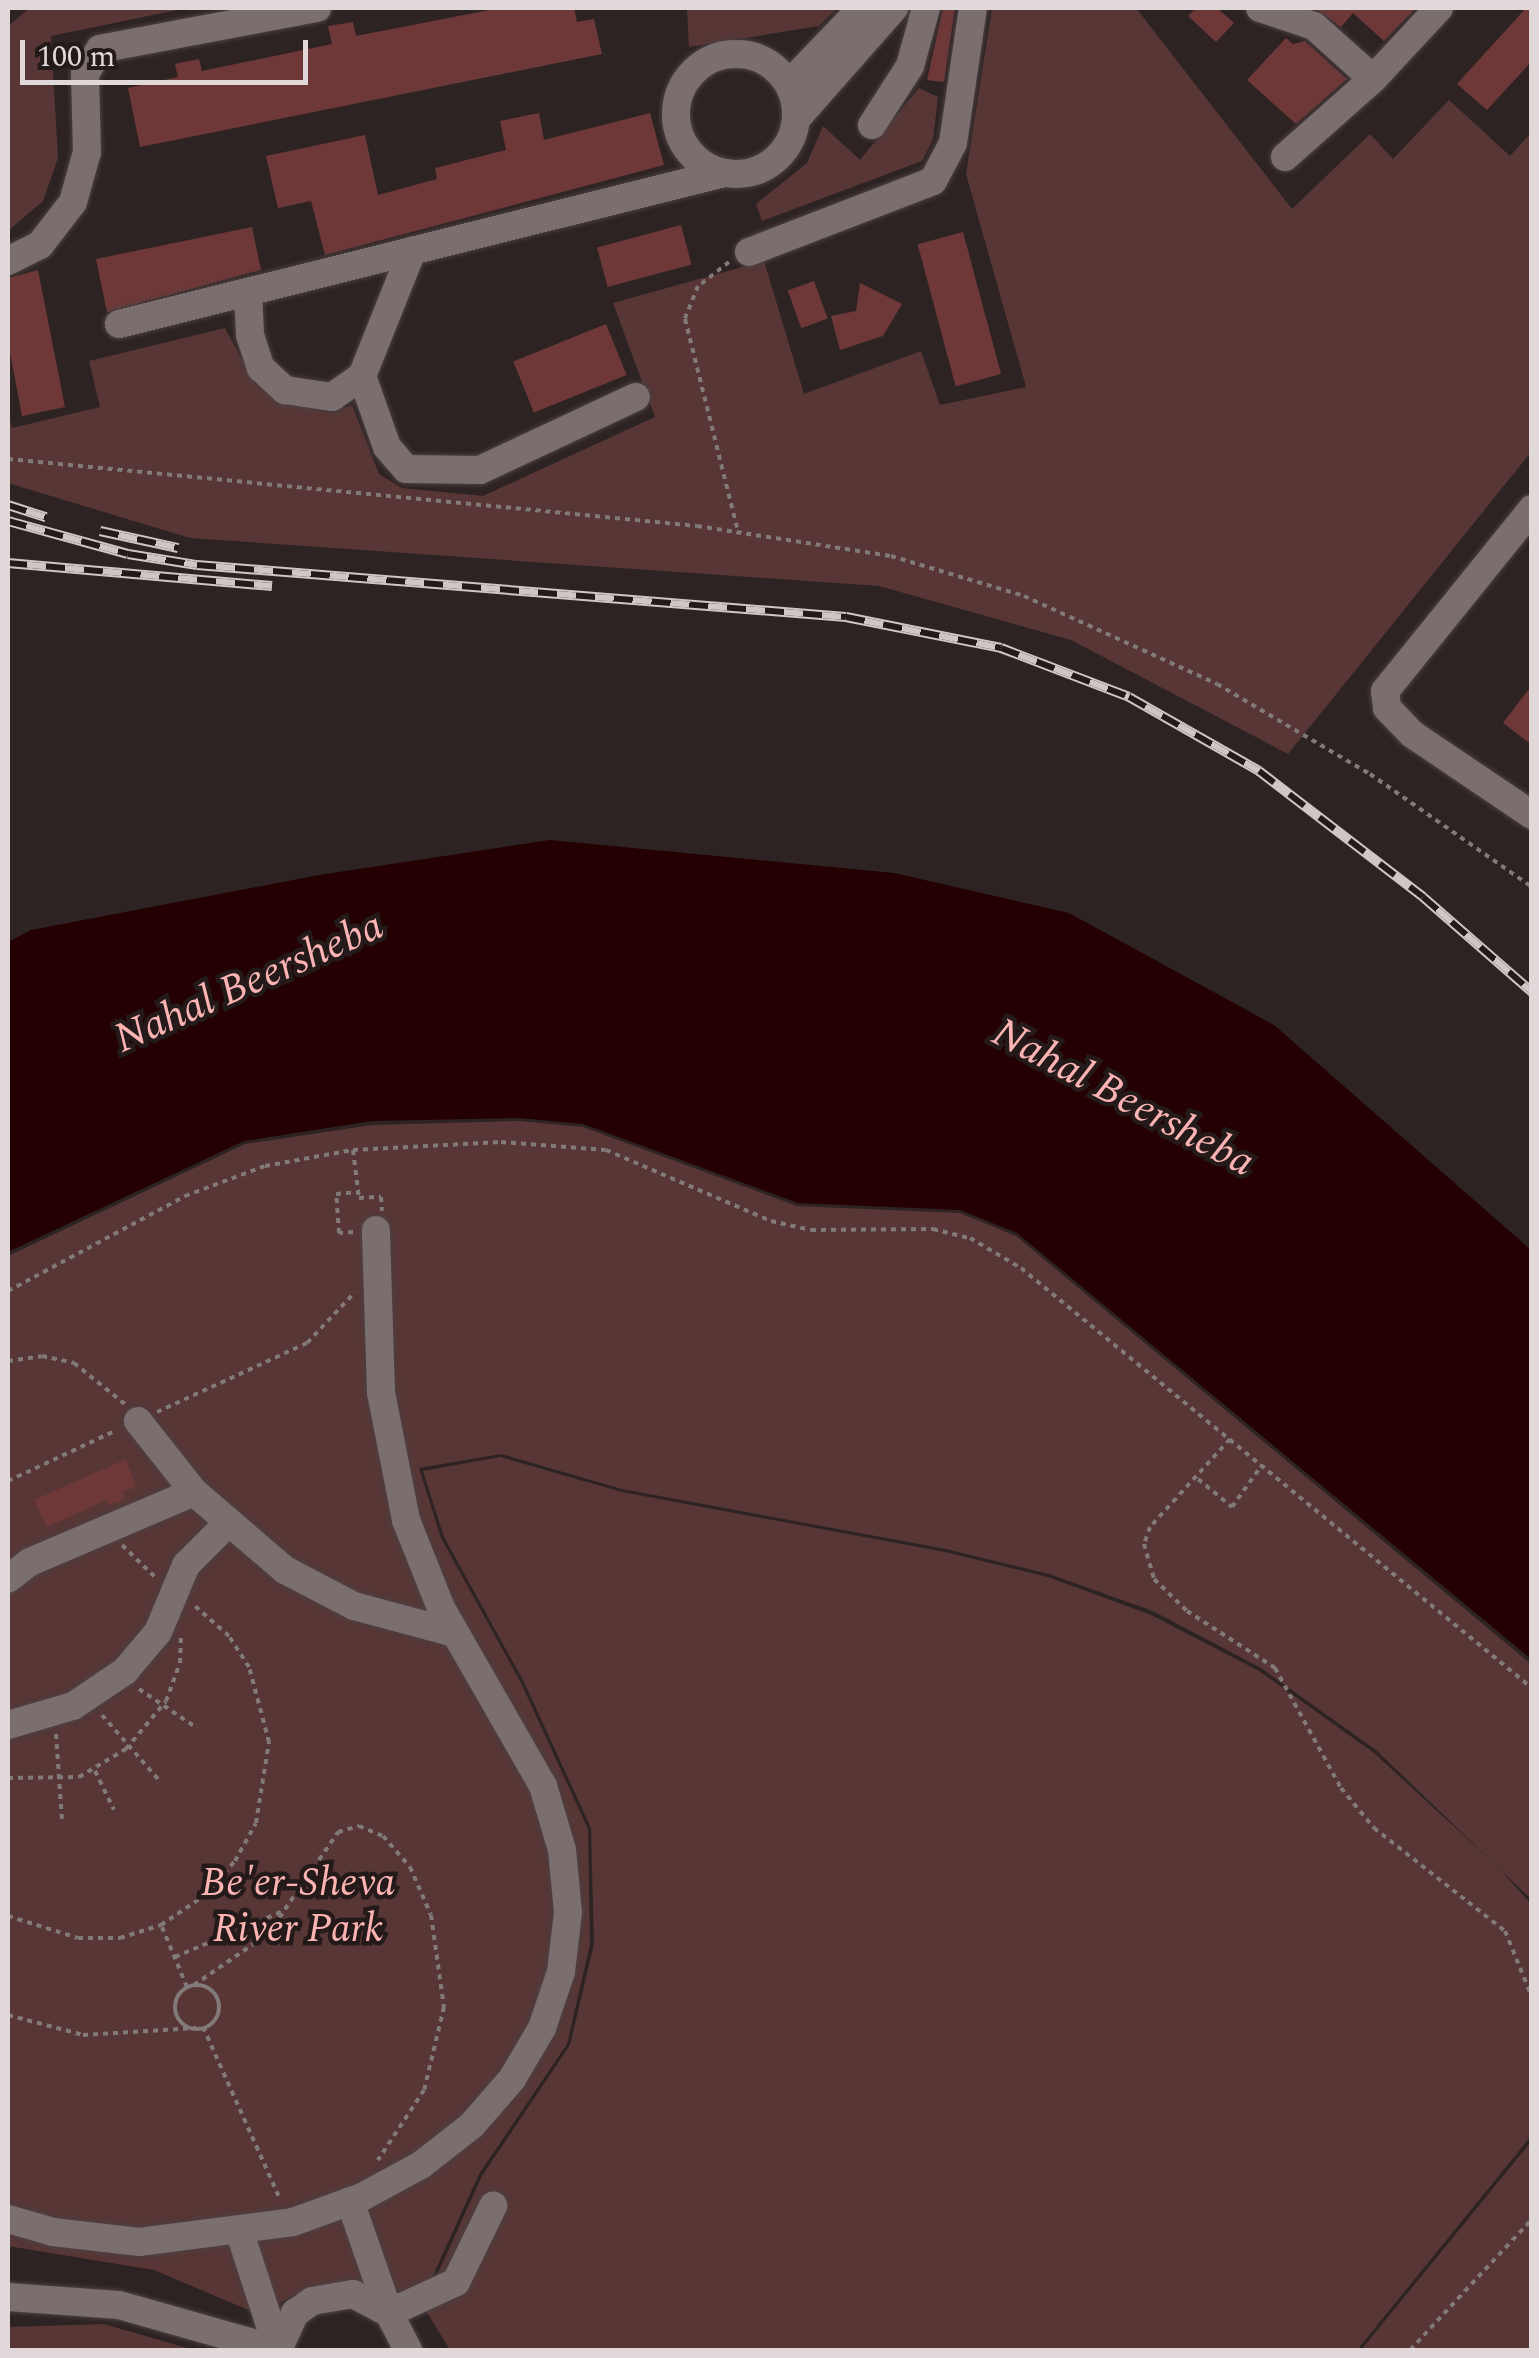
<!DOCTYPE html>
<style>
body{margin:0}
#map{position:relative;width:1539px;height:2358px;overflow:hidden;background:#2e2323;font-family:Spectral,serif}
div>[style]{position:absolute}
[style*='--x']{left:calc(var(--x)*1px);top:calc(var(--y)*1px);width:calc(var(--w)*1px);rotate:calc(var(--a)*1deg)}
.green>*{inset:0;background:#583636}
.water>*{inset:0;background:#250002}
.building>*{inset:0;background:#6e3839;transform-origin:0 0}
.path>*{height:4px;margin-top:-2px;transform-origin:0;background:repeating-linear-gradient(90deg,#827979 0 5px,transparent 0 10px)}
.path>.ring{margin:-2px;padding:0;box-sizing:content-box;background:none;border:4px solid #827979;border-radius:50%}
.roads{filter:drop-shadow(0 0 2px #4b4141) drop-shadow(0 0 2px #4b4141)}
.minor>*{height:28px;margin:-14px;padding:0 14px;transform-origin:14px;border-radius:14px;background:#7b6e6e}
.minor>.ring{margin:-14px;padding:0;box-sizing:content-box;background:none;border:28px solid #7b6e6e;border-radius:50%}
.rail>*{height:10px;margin-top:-5px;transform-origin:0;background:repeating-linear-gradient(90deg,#241a1a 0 19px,#cfc6c6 0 38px);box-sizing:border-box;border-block:2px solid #cfc6c6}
span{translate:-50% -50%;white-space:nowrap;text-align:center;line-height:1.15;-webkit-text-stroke:9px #241a1a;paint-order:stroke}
.park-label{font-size:40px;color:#fcb4b3;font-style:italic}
.water-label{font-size:42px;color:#fbb3b3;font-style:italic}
.frame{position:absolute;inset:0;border:10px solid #e1d9d9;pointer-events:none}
.scale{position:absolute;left:20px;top:40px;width:288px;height:45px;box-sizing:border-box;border:5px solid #e1d9d9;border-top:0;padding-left:12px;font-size:30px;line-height:35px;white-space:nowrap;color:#e1d9d9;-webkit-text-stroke:8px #241a1a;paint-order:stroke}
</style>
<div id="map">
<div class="green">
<i style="clip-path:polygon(30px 8px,187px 8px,51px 36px,58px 158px,43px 201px,8px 231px,8px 26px)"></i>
<i style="clip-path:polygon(687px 8px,837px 8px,819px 26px,689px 47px)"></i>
<i style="clip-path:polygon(992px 8px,1136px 8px,1292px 209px,1370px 134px,1393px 159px,1449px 100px,1510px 156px,1531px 133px,1531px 452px,1288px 754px,1071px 640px,879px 586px,190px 538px,8px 483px,8px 412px,12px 428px,100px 407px,89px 361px,225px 328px,254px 382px,280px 401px,332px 413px,352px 405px,379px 474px,402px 488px,483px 496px,655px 417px,613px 303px,764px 261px,804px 394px,921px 351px,940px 405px,1026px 387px,966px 174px)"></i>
<i style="clip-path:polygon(919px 88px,938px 97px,933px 140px,922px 161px,762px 221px,756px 204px,807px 163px,823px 126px,860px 160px)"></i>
<i style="clip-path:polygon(520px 1121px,583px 1127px,797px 1206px,960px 1213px,1016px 1236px,1531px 1664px,1531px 1899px,1376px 1750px,1261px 1668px,1153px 1611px,1049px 1574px,946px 1549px,622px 1489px,501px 1454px,419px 1468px,441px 1538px,521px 1683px,588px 1829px,590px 1944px,567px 2044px,479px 2174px,421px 2302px,382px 2282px,343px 2281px,301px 2292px,258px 2314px,154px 2270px,8px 2246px,8px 1256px,245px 1144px,372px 1125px)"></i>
<i style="clip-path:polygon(500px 1457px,622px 1492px,945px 1552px,1048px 1577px,1151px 1615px,1259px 1671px,1374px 1753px,1497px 1866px,1531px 1904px,1531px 2136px,1357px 2350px,450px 2350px,423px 2306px,482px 2176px,570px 2045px,594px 1944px,591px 1828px,524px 1682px,444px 1537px,423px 1471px)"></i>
<i style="clip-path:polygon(1531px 2142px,1531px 2350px,1361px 2350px)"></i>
<i style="clip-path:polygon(104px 2324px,194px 2350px,8px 2350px,8px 2327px)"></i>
</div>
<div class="water">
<i style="clip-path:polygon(550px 840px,894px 873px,1069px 913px,1274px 1025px,1531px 1250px,1531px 1659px,1017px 1233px,960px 1210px,798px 1203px,583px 1124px,520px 1118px,372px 1121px,244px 1141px,8px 1252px,8px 942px,31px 930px,319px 875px)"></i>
</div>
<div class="building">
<i style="clip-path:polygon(500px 8px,574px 8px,577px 22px,594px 19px,602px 54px,140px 147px,128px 88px,178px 77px,175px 64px,199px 59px,202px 71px,332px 44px,328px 26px,353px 22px,356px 36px)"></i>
<i style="clip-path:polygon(943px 8px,955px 8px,944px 82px,927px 80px)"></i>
<i style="clip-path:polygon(1196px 8px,1217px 8px,1234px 23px,1216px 42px,1188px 16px)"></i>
<i style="clip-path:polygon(1314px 8px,1416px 8px,1384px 41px,1353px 13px,1341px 27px)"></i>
<i style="clip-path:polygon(1526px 8px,1532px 8px,1532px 61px,1487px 110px,1457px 84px)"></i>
<i style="clip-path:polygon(1286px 38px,1293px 44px,1305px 41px,1347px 79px,1296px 124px,1247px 80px)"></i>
<i style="clip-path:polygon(539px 113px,544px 140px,650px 113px,664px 165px,325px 255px,311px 201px,278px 208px,266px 156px,365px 135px,378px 195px,437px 179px,435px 168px,506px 150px,500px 121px)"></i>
<i style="left:681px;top:225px;width:41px;height:87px;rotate:75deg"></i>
<i style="clip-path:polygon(252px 227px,261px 270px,107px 312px,96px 259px)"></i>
<i style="left:963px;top:232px;width:147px;height:47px;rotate:75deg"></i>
<i style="clip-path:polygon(38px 270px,65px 407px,22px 416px,8px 342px,8px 278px)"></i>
<i style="left:814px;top:281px;width:40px;height:28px;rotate:70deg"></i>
<i style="clip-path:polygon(860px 283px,902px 304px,883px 336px,840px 350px,831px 316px,856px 311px)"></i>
<i style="left:606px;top:324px;width:55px;height:100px;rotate:68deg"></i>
<i style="clip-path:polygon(1532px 685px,1532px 745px,1503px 723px)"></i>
<i style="clip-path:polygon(126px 1459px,136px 1487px,122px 1492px,125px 1500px,108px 1505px,106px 1500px,47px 1527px,34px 1500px)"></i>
</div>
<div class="path">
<i style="--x:729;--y:262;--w:39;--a:142"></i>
<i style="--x:698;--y:286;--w:35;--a:112"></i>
<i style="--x:685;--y:319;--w:219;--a:76"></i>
<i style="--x:8;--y:459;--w:692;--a:5.55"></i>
<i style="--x:697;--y:526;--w:196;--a:8.8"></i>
<i style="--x:891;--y:556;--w:139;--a:16.7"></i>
<i style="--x:1024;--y:596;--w:212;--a:24.5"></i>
<i style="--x:1217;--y:684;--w:178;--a:30.5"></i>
<i style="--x:1370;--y:774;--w:198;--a:34.9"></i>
<i style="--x:353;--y:1150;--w:48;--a:82.9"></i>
<i style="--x:359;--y:1198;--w:22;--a:-3"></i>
<i style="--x:381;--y:1197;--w:14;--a:86"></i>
<i style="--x:353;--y:1232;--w:14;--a:176"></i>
<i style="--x:339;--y:1233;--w:39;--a:-94"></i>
<i style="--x:336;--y:1194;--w:22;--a:-5"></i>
<i style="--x:8;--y:1291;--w:201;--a:-28.2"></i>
<i style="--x:185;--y:1196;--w:85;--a:-20.6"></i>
<i style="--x:265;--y:1166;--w:89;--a:-10.3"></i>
<i style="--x:353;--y:1150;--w:148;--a:-3.1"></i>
<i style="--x:501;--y:1142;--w:105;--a:4.4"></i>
<i style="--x:606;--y:1150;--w:180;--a:23.3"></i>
<i style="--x:771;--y:1221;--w:41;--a:12.7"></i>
<i style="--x:811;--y:1230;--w:122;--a:-0.5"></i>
<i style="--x:933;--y:1229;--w:38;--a:14"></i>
<i style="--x:970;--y:1238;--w:59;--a:30.5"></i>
<i style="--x:1021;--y:1268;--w:661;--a:39.42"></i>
<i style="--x:8;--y:1361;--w:34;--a:-8"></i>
<i style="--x:42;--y:1356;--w:33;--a:12"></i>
<i style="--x:74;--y:1363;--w:67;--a:38.9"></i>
<i style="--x:157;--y:1412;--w:165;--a:-24.7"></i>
<i style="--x:307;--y:1343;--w:70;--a:-46.7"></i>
<i style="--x:1230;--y:1439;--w:119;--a:132.3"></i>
<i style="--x:1150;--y:1527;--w:18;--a:109"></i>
<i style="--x:1144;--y:1544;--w:36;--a:74"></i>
<i style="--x:1154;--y:1579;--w:46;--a:44.1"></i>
<i style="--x:1187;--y:1611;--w:105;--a:32.9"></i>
<i style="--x:1275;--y:1668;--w:137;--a:61.2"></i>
<i style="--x:1341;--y:1788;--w:52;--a:50.5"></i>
<i style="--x:1374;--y:1828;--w:167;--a:38.2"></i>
<i style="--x:1505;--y:1931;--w:71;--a:67.8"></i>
<i style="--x:1198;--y:1479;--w:44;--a:39.5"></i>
<i style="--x:1232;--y:1507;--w:52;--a:-54.5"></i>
<i style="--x:8;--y:1481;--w:120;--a:-25.1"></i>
<i style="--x:122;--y:1545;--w:46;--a:44.1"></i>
<i style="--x:139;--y:1689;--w:70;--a:33.9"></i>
<i style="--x:102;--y:1715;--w:85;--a:48.8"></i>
<i style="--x:56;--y:1734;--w:85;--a:86"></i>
<i style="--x:95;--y:1771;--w:43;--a:64"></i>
<i style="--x:8;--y:1778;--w:71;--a:-0.8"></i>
<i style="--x:79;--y:1777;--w:55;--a:-30.8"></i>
<i style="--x:126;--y:1749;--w:62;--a:-50.2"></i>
<i style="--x:166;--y:1701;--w:40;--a:-69.8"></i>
<i style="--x:180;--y:1663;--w:25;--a:-88"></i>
<i style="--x:8;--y:1916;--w:73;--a:17.4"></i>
<i style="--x:78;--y:1938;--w:42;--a:0"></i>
<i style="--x:120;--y:1938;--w:43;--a:-17.6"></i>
<i style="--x:161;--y:1925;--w:52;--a:-34"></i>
<i style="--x:204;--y:1896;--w:47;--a:-48.5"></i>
<i style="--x:235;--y:1861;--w:43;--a:-61.1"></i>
<i style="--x:256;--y:1823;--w:82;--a:-80.9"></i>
<i style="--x:269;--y:1742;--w:78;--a:-104.9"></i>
<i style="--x:249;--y:1667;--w:37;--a:-123"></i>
<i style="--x:229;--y:1636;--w:45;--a:-138.6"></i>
<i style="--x:162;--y:1927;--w:65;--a:67.4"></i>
<i style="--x:175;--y:1957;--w:117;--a:-23.1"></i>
<i style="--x:194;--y:1985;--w:90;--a:-34.6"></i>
<i style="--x:268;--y:1934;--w:124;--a:-55.5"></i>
<i style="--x:338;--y:1832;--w:22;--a:-16"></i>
<i style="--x:359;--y:1826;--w:26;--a:23"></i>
<i style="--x:383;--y:1836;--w:41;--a:48.9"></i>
<i style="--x:410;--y:1867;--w:52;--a:66.4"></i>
<i style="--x:431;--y:1915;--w:93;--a:82"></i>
<i style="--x:444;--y:2007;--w:85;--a:103.5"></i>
<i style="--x:424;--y:2090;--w:84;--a:123.3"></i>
<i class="ring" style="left:175px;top:1985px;width:40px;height:40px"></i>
<i style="--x:8;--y:2015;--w:78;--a:14.9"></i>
<i style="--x:83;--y:2035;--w:113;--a:-3.5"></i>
<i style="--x:203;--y:2027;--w:188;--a:65.9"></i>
<i style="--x:1410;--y:2350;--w:179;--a:-47"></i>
</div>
<div class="roads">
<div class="minor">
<i style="--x:1260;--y:8;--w:57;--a:18.4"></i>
<i style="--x:1314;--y:26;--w:79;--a:41.9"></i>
<i style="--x:1373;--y:79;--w:97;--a:-47.1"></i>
<i class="ring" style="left:676px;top:54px;width:92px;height:92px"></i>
<i style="--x:789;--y:84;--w:105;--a:-46.2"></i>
<i style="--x:797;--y:118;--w:147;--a:-48.6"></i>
<i style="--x:872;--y:125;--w:70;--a:-57.2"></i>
<i style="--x:910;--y:66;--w:60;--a:-74.6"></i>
<i style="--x:1285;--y:157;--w:118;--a:-41.6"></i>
<i style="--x:749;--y:252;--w:197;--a:-21.1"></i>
<i style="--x:933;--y:181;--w:43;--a:-62.2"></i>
<i style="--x:953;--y:143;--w:136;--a:-81.6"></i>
<i style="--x:8;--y:261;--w:36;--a:-27"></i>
<i style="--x:40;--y:245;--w:54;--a:-52.5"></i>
<i style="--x:73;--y:202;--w:52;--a:-74.4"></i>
<i style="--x:87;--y:152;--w:78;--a:-91.5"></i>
<i style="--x:85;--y:74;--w:29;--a:-59"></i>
<i style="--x:100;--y:49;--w:221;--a:-10.7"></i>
<i style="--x:248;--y:292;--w:43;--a:87.3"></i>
<i style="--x:250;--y:335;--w:35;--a:72"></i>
<i style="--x:261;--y:368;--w:33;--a:43"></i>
<i style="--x:285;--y:390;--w:48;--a:8.5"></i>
<i style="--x:332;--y:397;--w:37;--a:-35"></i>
<i style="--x:362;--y:376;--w:135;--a:-68.2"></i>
<i style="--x:119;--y:324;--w:624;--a:-14.01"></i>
<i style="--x:362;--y:376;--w:75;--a:70.6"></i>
<i style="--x:387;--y:447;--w:29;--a:49"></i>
<i style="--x:406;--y:469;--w:74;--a:0.8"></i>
<i style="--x:480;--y:470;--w:172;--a:-25.1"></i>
<i style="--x:1532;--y:509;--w:234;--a:128.9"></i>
<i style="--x:1385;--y:691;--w:17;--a:83"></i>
<i style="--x:1387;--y:708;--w:36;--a:46"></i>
<i style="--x:1412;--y:734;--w:145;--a:34"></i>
<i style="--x:138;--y:1421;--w:90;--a:51.7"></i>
<i style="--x:194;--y:1492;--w:120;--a:40.6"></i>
<i style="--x:285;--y:1570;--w:78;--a:27.6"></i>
<i style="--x:354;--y:1606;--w:104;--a:15.1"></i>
<i style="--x:8;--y:1579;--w:28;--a:-38"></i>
<i style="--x:30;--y:1562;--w:178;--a:-23.1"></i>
<i style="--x:8;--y:1725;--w:68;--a:-16.3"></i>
<i style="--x:73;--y:1706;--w:63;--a:-33.9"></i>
<i style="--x:125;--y:1671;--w:51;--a:-49.8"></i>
<i style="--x:158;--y:1632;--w:73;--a:-67.3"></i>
<i style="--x:186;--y:1565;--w:58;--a:-45"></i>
<i style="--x:350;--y:2201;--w:119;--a:70.8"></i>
<i style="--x:389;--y:2313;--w:74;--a:-24.8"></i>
<i style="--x:456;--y:2282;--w:85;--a:-64"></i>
<i style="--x:8;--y:2219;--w:47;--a:16.1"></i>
<i style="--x:53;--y:2232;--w:87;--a:6.6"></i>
<i style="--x:139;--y:2242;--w:155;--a:-7.4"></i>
<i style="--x:293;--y:2222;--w:73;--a:-19.9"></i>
<i style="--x:362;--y:2197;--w:67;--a:-28.5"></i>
<i style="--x:421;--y:2165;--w:65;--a:-38.1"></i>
<i style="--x:472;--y:2125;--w:61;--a:-49"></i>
<i style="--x:512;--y:2079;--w:59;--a:-59.5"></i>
<i style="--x:542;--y:2028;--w:59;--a:-71.3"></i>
<i style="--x:561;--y:1972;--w:60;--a:-83.3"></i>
<i style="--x:568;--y:1912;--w:62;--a:-95.5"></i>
<i style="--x:562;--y:1850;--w:67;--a:-106.5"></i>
<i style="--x:543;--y:1786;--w:205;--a:-119.8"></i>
<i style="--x:441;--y:1608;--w:95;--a:-111.7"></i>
<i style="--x:406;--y:1520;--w:129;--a:-101.1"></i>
<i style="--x:381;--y:1393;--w:163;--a:-91.8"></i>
<i style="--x:240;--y:2233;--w:123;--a:72"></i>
<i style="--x:8;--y:2297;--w:111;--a:4.1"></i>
<i style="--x:119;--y:2305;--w:165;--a:15.8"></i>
<i style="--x:278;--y:2350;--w:41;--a:-65.3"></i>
<i style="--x:295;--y:2313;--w:21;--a:-35"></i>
<i style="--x:312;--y:2301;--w:42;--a:-9.7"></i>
<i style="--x:353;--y:2294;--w:41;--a:27.8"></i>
<i style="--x:389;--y:2313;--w:42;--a:62.8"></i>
</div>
</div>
<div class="rail">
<i style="--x:8;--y:505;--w:40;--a:18"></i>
<i style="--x:8;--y:521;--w:124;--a:15.4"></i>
<i style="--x:128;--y:554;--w:70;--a:9.1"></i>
<i style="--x:197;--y:565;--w:651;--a:4.58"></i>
<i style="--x:846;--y:617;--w:158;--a:11.3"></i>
<i style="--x:1001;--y:648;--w:137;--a:20.9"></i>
<i style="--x:1129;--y:697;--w:150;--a:29.6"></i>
<i style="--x:1259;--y:771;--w:207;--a:37.5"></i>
<i style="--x:1423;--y:897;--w:145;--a:41.1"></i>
<i style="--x:100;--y:531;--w:80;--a:12.3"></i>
<i style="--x:8;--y:563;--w:265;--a:5"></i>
</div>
<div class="park-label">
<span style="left:298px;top:1907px">Be'er-Sheva<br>River Park</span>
</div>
<div class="water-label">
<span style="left:249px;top:983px;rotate:-24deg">Nahal Beersheba</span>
<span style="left:1123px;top:1098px;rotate:28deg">Nahal Beersheba</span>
</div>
<div class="frame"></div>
<div class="scale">100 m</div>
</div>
